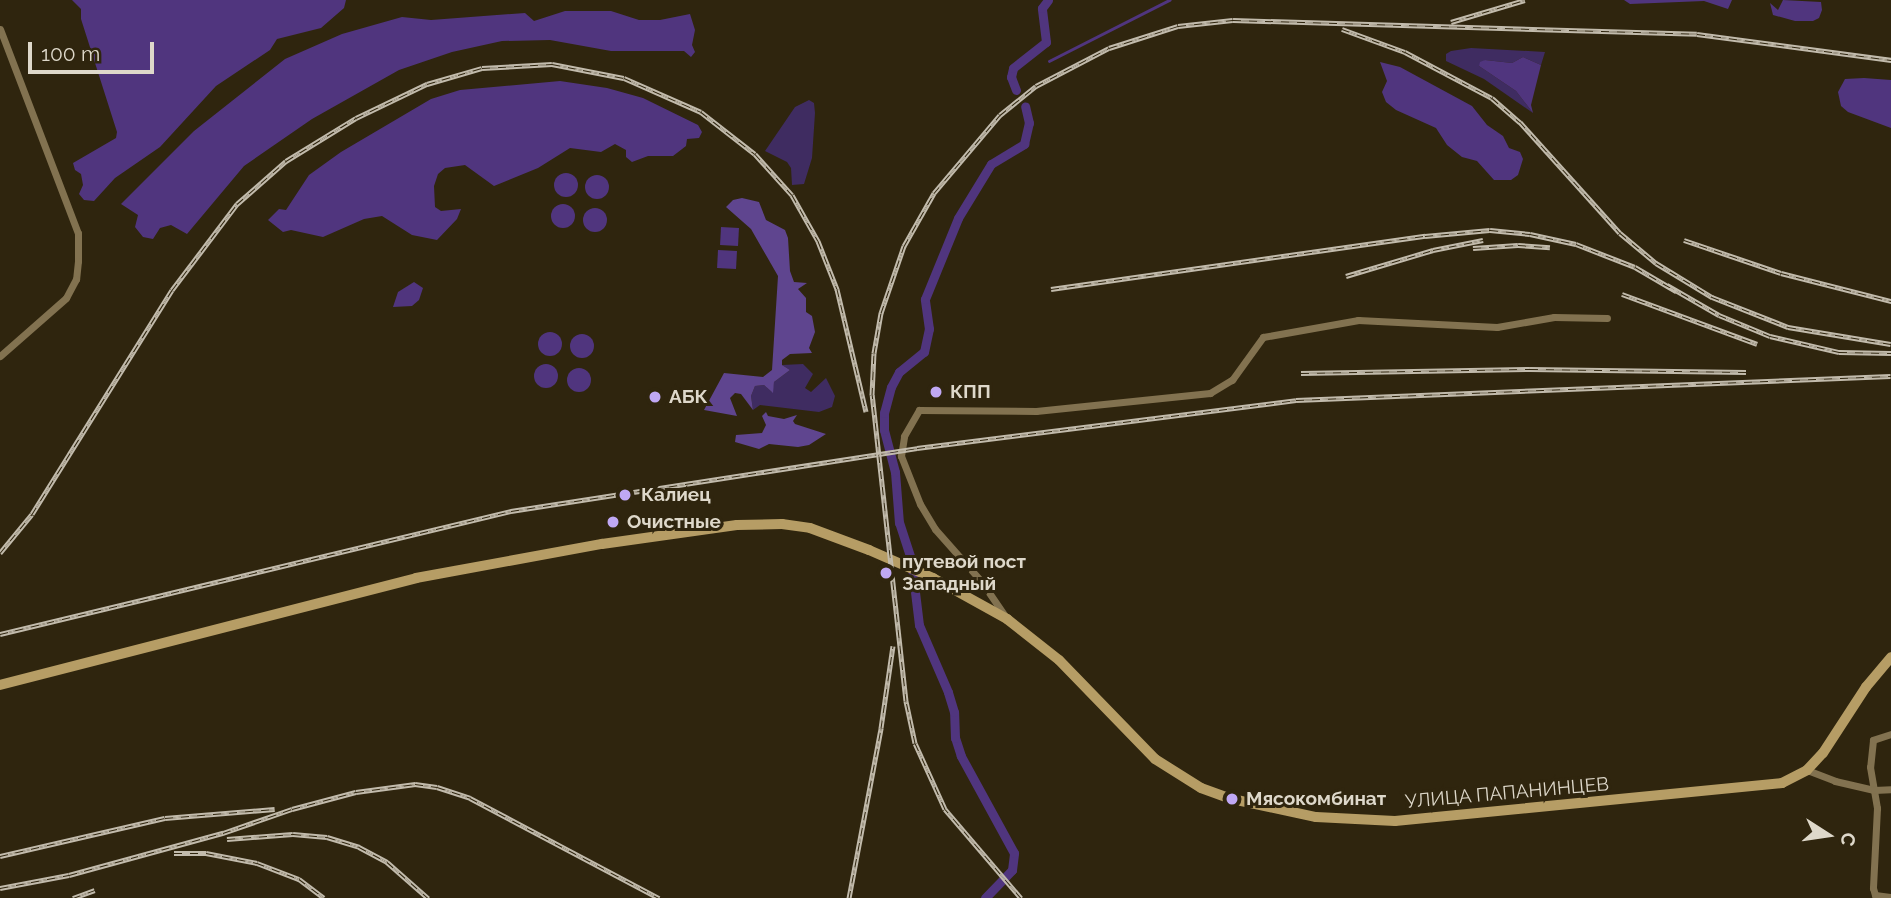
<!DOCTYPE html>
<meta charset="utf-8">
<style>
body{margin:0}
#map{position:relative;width:1891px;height:898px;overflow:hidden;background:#2f250e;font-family:Raleway,sans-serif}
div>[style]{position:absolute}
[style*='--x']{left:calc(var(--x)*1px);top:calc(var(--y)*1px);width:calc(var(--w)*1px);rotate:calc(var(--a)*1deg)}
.green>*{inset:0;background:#3f2c61}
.forest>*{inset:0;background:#5f458f}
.water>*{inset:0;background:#50357e;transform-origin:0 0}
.round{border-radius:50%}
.stream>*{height:2.5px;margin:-1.25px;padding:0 1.25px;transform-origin:1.25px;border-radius:1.25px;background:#50357e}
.canal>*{height:9px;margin:-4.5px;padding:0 4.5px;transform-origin:4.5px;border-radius:4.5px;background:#50357e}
.minor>*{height:7px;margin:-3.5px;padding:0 3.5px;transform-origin:3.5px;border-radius:3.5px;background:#827250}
.secondary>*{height:10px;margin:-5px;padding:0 5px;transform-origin:5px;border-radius:5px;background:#b69d65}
.rail>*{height:5px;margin-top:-2.5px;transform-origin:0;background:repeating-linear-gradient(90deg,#2f250e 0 8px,#c2bbac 0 16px);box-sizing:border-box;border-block:2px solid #c2bbac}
.dots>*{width:19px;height:19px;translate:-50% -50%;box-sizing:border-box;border:4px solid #2f250e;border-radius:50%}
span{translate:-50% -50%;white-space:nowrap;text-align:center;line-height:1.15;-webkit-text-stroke:6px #2f250e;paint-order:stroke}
.poi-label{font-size:19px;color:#ded8ca;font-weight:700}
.left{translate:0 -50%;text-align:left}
.street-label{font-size:19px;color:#ded8ca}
.north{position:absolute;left:1793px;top:800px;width:70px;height:70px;-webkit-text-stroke:5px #2f250e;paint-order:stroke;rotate:102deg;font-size:19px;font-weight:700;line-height:28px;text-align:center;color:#ded8ca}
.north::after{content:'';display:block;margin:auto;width:24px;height:32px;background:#ded8ca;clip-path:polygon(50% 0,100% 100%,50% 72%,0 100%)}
.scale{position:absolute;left:28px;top:42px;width:126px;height:32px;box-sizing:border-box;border:4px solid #ded8ca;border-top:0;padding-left:9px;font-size:21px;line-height:24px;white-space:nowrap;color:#ded8ca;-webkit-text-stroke:5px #2f250e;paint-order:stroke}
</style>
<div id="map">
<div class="green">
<i style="clip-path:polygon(1471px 48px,1545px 52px,1541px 65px,1523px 57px,1512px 63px,1485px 60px,1479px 66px,1516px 91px,1533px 113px,1484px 79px,1446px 61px,1446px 54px,1451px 51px)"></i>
<i style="clip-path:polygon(809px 100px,814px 103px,815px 113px,812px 158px,804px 184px,792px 185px,791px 168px,787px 162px,765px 151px,795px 107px)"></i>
<i style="clip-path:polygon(803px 364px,813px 374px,805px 388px,811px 392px,826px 378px,835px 396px,832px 407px,819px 412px,760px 405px,753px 410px,751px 396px,755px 386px,764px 385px,772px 392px,774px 382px,790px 370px,782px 365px)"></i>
</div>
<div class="forest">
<i style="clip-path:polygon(742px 198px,759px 202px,766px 220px,785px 230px,788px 238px,790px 271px,794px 282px,807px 283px,798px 289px,806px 298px,806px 312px,812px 316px,815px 332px,809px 348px,812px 353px,790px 354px,782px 360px,782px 365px,790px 370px,774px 382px,773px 393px,764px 385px,755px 386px,751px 396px,753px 410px,741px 394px,735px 393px,730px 398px,737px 416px,704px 410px,724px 373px,763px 377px,772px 370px,778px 276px,751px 229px,726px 207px,733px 200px)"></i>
<i style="clip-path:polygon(766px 412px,768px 416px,784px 419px,797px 415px,793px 421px,795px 424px,826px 434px,809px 445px,798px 447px,769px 444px,759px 449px,735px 442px,736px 435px,762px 433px,766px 425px,762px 416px)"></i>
</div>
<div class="water">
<i style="clip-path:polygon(72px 0,346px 0,344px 8px,321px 28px,277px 39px,270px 50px,216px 86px,160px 147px,115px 178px,94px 201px,84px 200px,79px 194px,83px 185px,81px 174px,75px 170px,73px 163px,116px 138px,117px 132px,81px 19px,81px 9px)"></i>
<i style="clip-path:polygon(1624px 0,1732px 0,1728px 9px,1704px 1px,1630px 4px)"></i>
<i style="clip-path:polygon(1783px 0,1821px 2px,1822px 10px,1819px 18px,1813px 21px,1795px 21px,1773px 15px,1770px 3px,1778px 10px)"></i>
<i style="clip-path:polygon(565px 11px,611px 11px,639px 20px,660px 20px,690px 14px,695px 30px,692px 45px,695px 52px,691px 57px,684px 51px,611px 51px,550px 40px,502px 41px,452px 52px,399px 70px,312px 119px,244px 166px,187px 234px,171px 225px,160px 228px,153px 239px,143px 237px,135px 227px,138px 215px,121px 204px,194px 131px,285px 59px,342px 34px,402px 17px,431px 20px,525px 13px,534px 21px)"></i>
<i style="clip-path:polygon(1523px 57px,1541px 65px,1531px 105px,1533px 113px,1516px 91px,1479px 66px,1480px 62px,1485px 60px,1512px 63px)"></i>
<i style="clip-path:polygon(1380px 62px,1400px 67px,1472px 106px,1487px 125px,1503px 136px,1509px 148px,1520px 152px,1523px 159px,1518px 175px,1511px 180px,1494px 180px,1477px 161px,1462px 157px,1447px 145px,1436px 128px,1396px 110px,1386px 102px,1382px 92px,1387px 81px)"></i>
<i style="clip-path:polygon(1864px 78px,1891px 80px,1891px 128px,1848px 112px,1841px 106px,1838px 92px,1845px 79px)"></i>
<i style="clip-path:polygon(560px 81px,607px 88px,643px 98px,698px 125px,702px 132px,699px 138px,687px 139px,686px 146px,673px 156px,648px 156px,632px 162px,626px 157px,626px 150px,615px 144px,601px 152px,570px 148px,538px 168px,494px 186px,465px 165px,445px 168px,438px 174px,434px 186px,435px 207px,441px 211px,461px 209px,457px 219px,437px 240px,412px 235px,382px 216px,364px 219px,323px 237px,291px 230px,283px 232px,268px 220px,279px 209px,286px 210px,309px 175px,341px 152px,431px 99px,460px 90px)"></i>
<i class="round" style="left:554px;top:173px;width:24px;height:24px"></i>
<i class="round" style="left:585px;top:175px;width:24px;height:24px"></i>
<i class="round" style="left:551px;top:204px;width:24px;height:24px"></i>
<i class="round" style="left:583px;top:208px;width:24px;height:24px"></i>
<i style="left:721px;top:227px;width:18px;height:18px;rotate:3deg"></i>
<i style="left:718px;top:250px;width:19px;height:18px;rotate:3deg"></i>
<i style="clip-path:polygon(414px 282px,423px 288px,419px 300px,412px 306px,393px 307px,398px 292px)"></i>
<i class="round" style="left:538px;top:332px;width:24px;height:24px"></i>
<i class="round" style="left:570px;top:334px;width:24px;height:24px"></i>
<i class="round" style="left:534px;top:364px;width:24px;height:24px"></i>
<i class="round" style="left:567px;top:368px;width:24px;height:24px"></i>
</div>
<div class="stream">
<i style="--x:1049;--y:61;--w:135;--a:-26.9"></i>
</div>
<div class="canal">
<i style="--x:1016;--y:90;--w:14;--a:-111"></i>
<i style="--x:1011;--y:77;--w:9;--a:-77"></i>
<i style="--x:1013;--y:68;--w:42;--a:-38.2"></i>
<i style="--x:1046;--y:42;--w:34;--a:-97"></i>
<i style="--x:1042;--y:8;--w:10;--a:-53"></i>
<i style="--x:985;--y:898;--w:39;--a:-46"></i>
<i style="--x:1012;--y:870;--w:17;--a:-83"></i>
<i style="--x:1014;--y:853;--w:111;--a:-118.7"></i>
<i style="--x:961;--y:756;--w:19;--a:-108"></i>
<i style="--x:955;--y:738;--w:26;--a:-92"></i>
<i style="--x:954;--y:712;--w:21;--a:-107"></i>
<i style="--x:948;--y:692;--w:73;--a:-113.4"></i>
<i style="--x:919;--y:625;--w:66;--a:-96.9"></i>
<i style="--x:911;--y:559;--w:38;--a:-108"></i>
<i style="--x:899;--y:523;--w:51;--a:-94.5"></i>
<i style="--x:895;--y:472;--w:43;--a:-104.7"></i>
<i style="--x:884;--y:430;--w:17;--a:-90"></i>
<i style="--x:884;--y:413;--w:27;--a:-75"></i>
<i style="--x:891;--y:387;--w:17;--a:-62"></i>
<i style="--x:899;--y:372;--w:32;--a:-39"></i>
<i style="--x:924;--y:352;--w:24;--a:-78"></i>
<i style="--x:929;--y:329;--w:30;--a:-98"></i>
<i style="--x:925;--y:299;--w:87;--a:-67.8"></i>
<i style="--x:958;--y:218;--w:63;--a:-58.6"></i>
<i style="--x:991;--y:164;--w:39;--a:-31"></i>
<i style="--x:1024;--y:144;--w:22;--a:-77"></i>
<i style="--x:1029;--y:123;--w:17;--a:-103"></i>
</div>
<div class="minor">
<i style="--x:0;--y:29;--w:218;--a:69.1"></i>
<i style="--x:78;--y:233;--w:28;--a:90"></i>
<i style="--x:78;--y:261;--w:18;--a:96"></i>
<i style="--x:76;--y:279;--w:21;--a:118"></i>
<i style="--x:66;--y:298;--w:88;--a:138.7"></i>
<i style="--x:1005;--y:616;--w:42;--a:-124.4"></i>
<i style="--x:981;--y:581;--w:69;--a:-131.5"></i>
<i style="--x:935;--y:529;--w:29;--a:-121"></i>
<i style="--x:920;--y:504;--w:52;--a:-111.6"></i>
<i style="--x:901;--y:456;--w:20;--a:-81"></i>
<i style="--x:904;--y:436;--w:30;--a:-60"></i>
<i style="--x:919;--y:410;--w:117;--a:0.5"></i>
<i style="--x:1036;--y:411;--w:175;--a:-5.9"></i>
<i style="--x:1210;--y:393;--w:26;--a:-31"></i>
<i style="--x:1232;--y:380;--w:53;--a:-54.2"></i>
<i style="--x:1263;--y:337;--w:97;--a:-10.1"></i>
<i style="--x:1358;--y:320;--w:139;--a:2.9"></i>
<i style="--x:1497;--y:327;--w:58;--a:-10"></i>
<i style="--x:1554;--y:317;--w:53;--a:1.1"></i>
<i style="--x:1891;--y:734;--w:19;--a:162"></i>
<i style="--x:1873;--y:740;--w:27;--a:96"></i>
<i style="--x:1870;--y:767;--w:42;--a:80.3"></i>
<i style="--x:1877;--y:808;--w:80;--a:92.9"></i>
<i style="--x:1873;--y:888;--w:7;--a:74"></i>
<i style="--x:1875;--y:895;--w:16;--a:7"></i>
<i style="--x:1807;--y:770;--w:30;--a:21"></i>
<i style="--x:1835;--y:781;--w:40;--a:13"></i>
<i style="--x:1874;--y:790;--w:17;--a:-3"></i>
</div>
<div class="secondary">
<i style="--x:0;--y:685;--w:430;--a:-14.4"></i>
<i style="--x:416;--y:578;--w:189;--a:-10.4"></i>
<i style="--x:602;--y:544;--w:136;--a:-8"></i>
<i style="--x:737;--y:525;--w:45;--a:-1.3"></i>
<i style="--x:782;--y:524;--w:28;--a:8"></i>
<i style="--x:810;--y:528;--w:63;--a:20.4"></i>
<i style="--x:869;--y:550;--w:70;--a:23.6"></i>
<i style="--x:933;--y:578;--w:85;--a:29"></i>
<i style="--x:1007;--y:619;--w:66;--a:38.3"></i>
<i style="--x:1059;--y:660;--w:138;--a:45.9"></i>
<i style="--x:1155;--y:759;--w:54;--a:32.2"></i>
<i style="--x:1201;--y:788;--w:33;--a:20"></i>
<i style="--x:1232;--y:799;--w:86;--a:12.1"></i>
<i style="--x:1316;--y:817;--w:79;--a:2.9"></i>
<i style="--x:1395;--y:821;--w:389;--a:-5.6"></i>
<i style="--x:1782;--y:783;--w:28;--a:-27"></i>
<i style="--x:1807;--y:770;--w:23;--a:-47"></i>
<i style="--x:1823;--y:753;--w:79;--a:-56.9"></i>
<i style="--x:1866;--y:687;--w:39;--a:-50"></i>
</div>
<div class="rail">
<i style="--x:1451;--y:22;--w:77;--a:-16.6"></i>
<i style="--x:1342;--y:29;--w:67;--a:20.1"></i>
<i style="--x:1405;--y:52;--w:98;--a:27.9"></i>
<i style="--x:1492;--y:98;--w:37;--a:41"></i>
<i style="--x:1520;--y:122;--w:149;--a:48"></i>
<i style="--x:1620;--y:233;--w:47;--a:39.8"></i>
<i style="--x:1656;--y:263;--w:66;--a:31.3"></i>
<i style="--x:1712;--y:297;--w:82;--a:21.5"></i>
<i style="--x:1788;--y:327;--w:104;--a:9.4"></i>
<i style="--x:1684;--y:240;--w:102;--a:18.8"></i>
<i style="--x:1781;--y:273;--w:114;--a:14.3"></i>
<i style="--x:1473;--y:248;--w:45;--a:-3.8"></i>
<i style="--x:1518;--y:245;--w:32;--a:4"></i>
<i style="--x:1346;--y:276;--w:91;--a:-16.6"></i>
<i style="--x:1433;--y:250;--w:51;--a:-11.3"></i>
<i style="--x:1667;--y:285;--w:60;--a:30"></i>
<i style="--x:1719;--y:315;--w:55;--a:22.4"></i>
<i style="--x:1770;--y:336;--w:71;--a:13.1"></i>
<i style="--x:1839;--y:352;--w:52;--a:1.1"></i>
<i style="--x:1051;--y:289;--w:378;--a:-8.1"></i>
<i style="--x:1425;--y:236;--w:65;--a:-5.3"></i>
<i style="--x:1490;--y:230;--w:40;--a:5.7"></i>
<i style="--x:1530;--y:234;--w:47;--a:12.3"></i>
<i style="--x:1576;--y:244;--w:63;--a:21.3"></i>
<i style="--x:1635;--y:267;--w:48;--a:30.3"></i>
<i style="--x:1622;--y:294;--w:144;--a:20.3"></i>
<i style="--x:1301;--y:373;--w:229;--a:-1"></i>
<i style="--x:1530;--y:369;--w:216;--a:0.8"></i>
<i style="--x:0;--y:553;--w:50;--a:-50.6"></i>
<i style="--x:32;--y:514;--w:264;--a:-58"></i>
<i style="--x:172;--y:290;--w:108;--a:-52.9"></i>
<i style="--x:237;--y:204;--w:65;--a:-41.3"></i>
<i style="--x:286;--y:161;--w:82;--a:-31.6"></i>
<i style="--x:356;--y:118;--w:79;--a:-25.6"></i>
<i style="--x:427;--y:84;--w:57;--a:-16.2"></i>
<i style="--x:482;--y:68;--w:70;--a:-3.3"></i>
<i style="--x:552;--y:64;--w:73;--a:11"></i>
<i style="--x:624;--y:78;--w:84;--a:23.8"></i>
<i style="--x:701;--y:112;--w:68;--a:37.9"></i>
<i style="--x:755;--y:154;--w:55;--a:47.9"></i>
<i style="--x:792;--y:195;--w:53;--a:60.5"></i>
<i style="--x:818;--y:241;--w:52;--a:68.4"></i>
<i style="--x:837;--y:289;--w:126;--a:76.7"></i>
<i style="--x:0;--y:634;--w:526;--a:-13.53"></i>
<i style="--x:511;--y:511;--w:411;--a:-8.8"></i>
<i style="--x:917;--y:448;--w:382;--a:-7.2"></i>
<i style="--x:1296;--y:400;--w:595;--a:-2.31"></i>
<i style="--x:227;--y:839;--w:66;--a:-4.3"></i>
<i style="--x:293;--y:834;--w:34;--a:5"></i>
<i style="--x:327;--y:837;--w:34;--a:17"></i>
<i style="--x:359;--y:847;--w:32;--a:28"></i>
<i style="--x:387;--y:862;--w:55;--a:41.3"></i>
<i style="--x:174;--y:853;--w:32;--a:0"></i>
<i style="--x:206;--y:853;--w:52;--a:11.1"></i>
<i style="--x:257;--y:863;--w:45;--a:20.9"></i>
<i style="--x:299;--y:879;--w:31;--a:37"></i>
<i style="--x:0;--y:856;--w:169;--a:-13"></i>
<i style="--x:165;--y:818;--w:110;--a:-4.7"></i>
<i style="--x:0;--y:888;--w:70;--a:-10.7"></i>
<i style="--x:69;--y:875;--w:160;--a:-15.3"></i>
<i style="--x:223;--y:833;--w:73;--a:-19.2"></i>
<i style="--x:292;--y:809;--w:66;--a:-14.9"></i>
<i style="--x:356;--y:792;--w:60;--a:-7.7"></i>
<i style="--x:415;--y:784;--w:22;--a:8"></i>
<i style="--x:437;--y:787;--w:35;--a:18"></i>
<i style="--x:470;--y:798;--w:214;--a:27.9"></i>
<i style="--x:73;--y:898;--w:23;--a:-20"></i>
<i style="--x:849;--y:898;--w:173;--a:-79.3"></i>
<i style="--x:881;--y:728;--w:83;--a:-81.7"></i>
<i style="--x:1021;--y:898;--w:117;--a:-130.5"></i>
<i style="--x:945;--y:809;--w:72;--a:-114.4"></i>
<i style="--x:915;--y:743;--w:43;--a:-102.1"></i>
<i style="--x:906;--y:701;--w:308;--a:-96.3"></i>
<i style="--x:872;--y:395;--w:42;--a:-87.3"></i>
<i style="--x:874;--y:353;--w:41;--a:-80.1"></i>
<i style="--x:881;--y:313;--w:71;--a:-71.1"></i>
<i style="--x:904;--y:246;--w:61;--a:-60.5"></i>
<i style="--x:934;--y:193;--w:102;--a:-49.8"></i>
<i style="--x:1000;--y:115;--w:46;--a:-38.9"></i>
<i style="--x:1036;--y:86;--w:82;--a:-27.5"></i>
<i style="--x:1109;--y:48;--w:72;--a:-17.7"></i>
<i style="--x:1178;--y:26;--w:55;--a:-6.2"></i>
<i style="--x:1233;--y:20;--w:464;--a:1.7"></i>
<i style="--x:1697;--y:34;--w:196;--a:7.6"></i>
</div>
<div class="dots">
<i style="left:936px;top:392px;background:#c0a8f4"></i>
<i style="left:655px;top:397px;background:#c0a8f4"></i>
<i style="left:625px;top:495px;background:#c0a8f4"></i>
<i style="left:613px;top:522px;background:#c0a8f4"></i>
<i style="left:886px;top:573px;background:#c0a8f4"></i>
<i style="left:1232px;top:799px;background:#c0a8f4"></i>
</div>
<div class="poi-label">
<span class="left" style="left:950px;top:392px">КПП</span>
<span class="left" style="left:669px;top:397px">АБК</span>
<span class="left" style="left:641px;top:495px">Калиец</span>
<span class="left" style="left:627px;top:522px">Очистные</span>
<span class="left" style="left:902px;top:573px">путевой пост<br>Западный</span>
<span class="left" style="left:1246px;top:799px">Мясокомбинат</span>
</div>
<div class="street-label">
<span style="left:1507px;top:793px;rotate:-5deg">УЛИЦА ПАПАНИНЦЕВ</span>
</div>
<div class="north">С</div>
<div class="scale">100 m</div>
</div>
